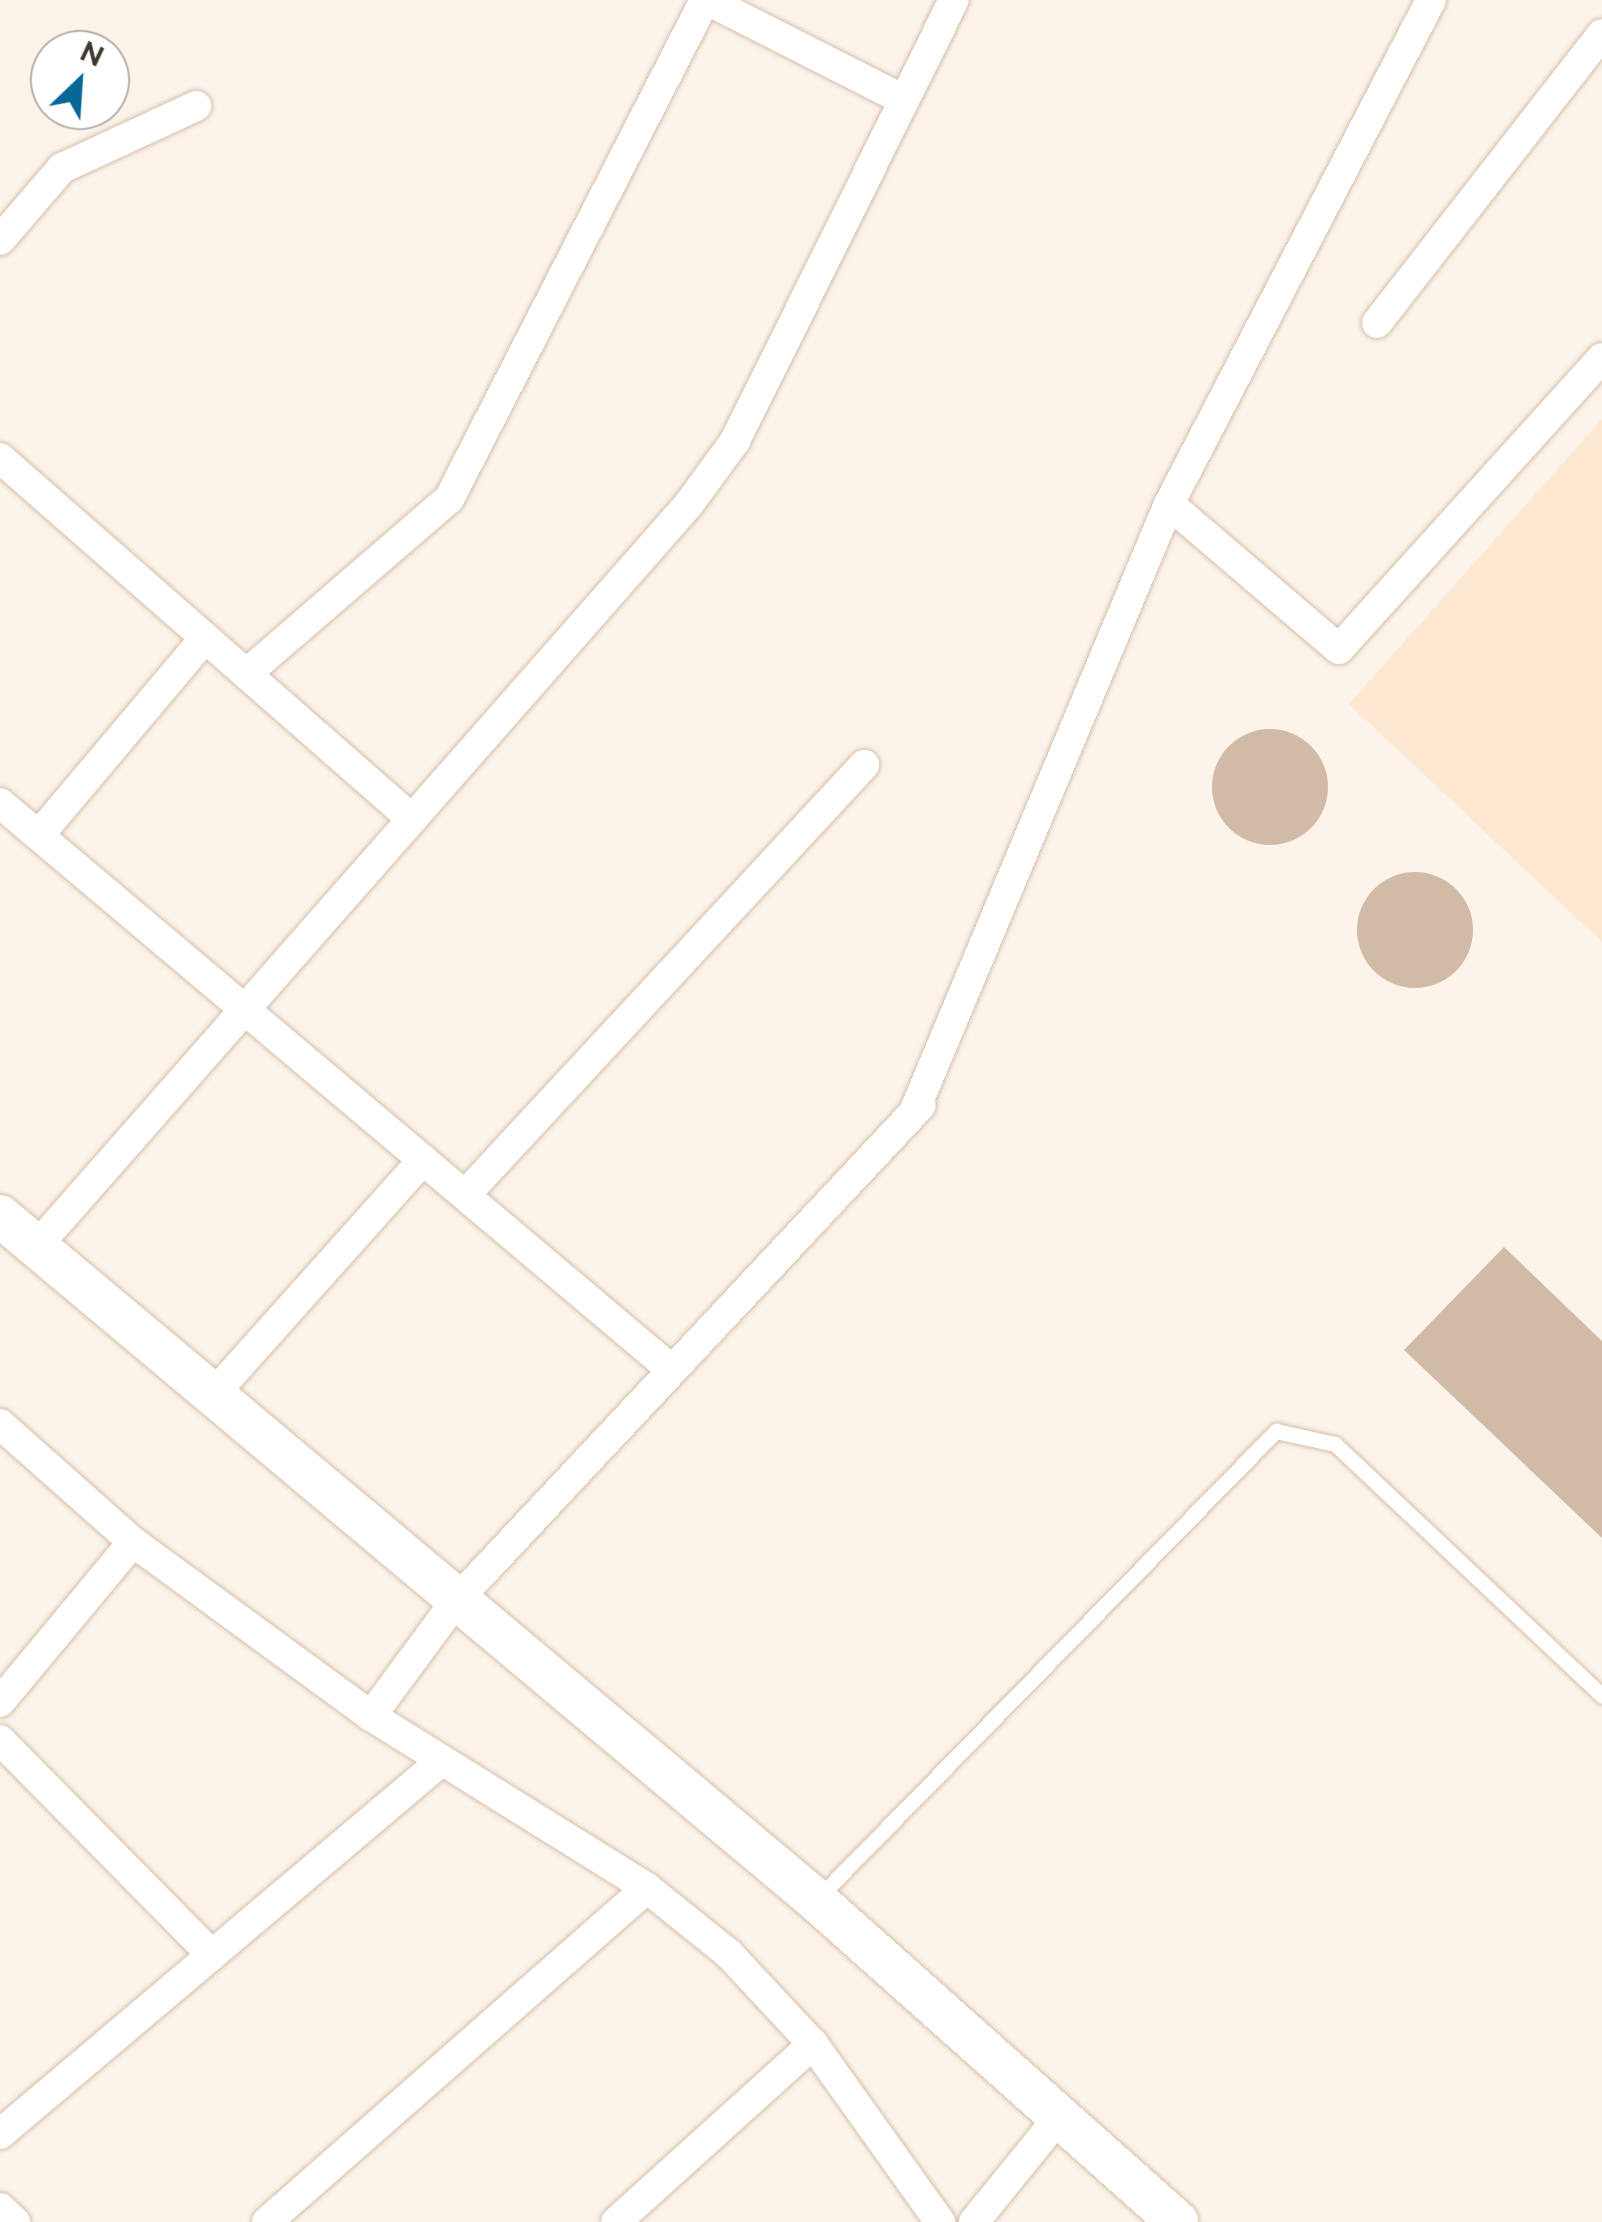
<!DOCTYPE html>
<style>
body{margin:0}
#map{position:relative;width:1602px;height:2222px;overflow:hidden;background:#fcf3ea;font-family:Raleway,sans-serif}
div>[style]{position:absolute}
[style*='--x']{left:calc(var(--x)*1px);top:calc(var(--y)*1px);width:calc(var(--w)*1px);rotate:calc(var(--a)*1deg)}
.built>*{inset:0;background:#ffe8d2}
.building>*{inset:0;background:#d1bba6}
.round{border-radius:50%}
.roads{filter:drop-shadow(0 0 2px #d5bea9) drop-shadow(0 0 2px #d5bea9)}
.lane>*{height:15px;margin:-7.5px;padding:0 7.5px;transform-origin:7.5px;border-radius:7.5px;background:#fff}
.street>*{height:30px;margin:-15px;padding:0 15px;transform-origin:15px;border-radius:15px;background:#fff}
.secondary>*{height:42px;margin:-21px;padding:0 21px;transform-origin:21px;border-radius:21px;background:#fff}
span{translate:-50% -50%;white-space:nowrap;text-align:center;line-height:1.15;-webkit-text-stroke:8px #fff;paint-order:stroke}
.north{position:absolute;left:30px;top:30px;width:100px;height:100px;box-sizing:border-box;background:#fff;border:2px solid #b3afab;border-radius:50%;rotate:25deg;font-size:28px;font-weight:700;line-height:40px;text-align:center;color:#40372e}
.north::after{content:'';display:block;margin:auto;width:35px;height:45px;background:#096797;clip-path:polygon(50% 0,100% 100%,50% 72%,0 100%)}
</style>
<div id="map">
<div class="built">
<i style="clip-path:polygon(1602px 419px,1602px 942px,1349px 704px)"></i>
</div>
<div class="building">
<i class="round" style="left:1212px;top:729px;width:116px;height:116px"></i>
<i class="round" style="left:1357px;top:872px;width:116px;height:116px"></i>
<i style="clip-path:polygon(1504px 1247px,1602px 1341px,1602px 1538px,1404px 1350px)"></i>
</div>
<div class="roads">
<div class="lane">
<i style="--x:817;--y:1899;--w:656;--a:-45.56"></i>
<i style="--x:1276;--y:1431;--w:60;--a:12.4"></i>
<i style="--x:1335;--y:1444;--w:367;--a:43.3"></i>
</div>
<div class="street">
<i style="--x:707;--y:0;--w:221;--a:26.9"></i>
<i style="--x:0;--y:240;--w:95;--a:-49.3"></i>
<i style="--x:62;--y:168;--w:148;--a:-24.8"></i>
<i style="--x:1377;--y:323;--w:366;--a:-52.1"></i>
<i style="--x:0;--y:458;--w:548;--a:41.23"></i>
<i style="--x:1169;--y:504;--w:223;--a:40.5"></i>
<i style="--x:1339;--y:649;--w:392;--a:-47.9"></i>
<i style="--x:246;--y:674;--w:268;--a:-40.8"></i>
<i style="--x:449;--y:499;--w:561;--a:-62.84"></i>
<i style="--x:0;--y:803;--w:879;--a:40.16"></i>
<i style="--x:39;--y:835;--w:258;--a:-49.9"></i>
<i style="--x:914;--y:1112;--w:659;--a:-67.25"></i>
<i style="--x:1169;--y:504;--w:568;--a:-62.53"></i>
<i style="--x:465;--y:1195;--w:587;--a:-47.14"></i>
<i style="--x:36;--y:1247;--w:989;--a:-48.69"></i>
<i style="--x:689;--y:504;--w:78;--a:-53.9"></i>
<i style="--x:735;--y:441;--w:492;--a:-63.6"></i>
<i style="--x:211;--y:1397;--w:318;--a:-48.2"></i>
<i style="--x:0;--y:1424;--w:178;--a:41.6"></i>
<i style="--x:133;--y:1542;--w:295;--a:36.2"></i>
<i style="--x:371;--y:1716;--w:325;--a:31.9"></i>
<i style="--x:647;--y:1888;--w:105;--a:38.8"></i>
<i style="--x:729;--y:1954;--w:123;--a:47"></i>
<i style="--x:813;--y:2044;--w:219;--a:54.5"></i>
<i style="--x:0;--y:1702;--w:208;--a:-50.3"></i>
<i style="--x:371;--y:1716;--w:142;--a:-53.6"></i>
<i style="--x:455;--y:1602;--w:681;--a:-46.84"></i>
<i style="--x:0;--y:1740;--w:302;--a:45.4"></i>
<i style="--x:0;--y:2134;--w:575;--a:-40.2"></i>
<i style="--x:0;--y:2208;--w:21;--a:43"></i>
<i style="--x:267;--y:2222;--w:506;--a:-41.31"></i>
<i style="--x:616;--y:2222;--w:266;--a:-42.1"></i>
<i style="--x:974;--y:2222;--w:135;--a:-51"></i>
</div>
<div class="secondary">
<i style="--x:0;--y:1216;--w:1065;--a:39.97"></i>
<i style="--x:816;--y:1900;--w:484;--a:41.7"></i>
</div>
</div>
<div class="north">N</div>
</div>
